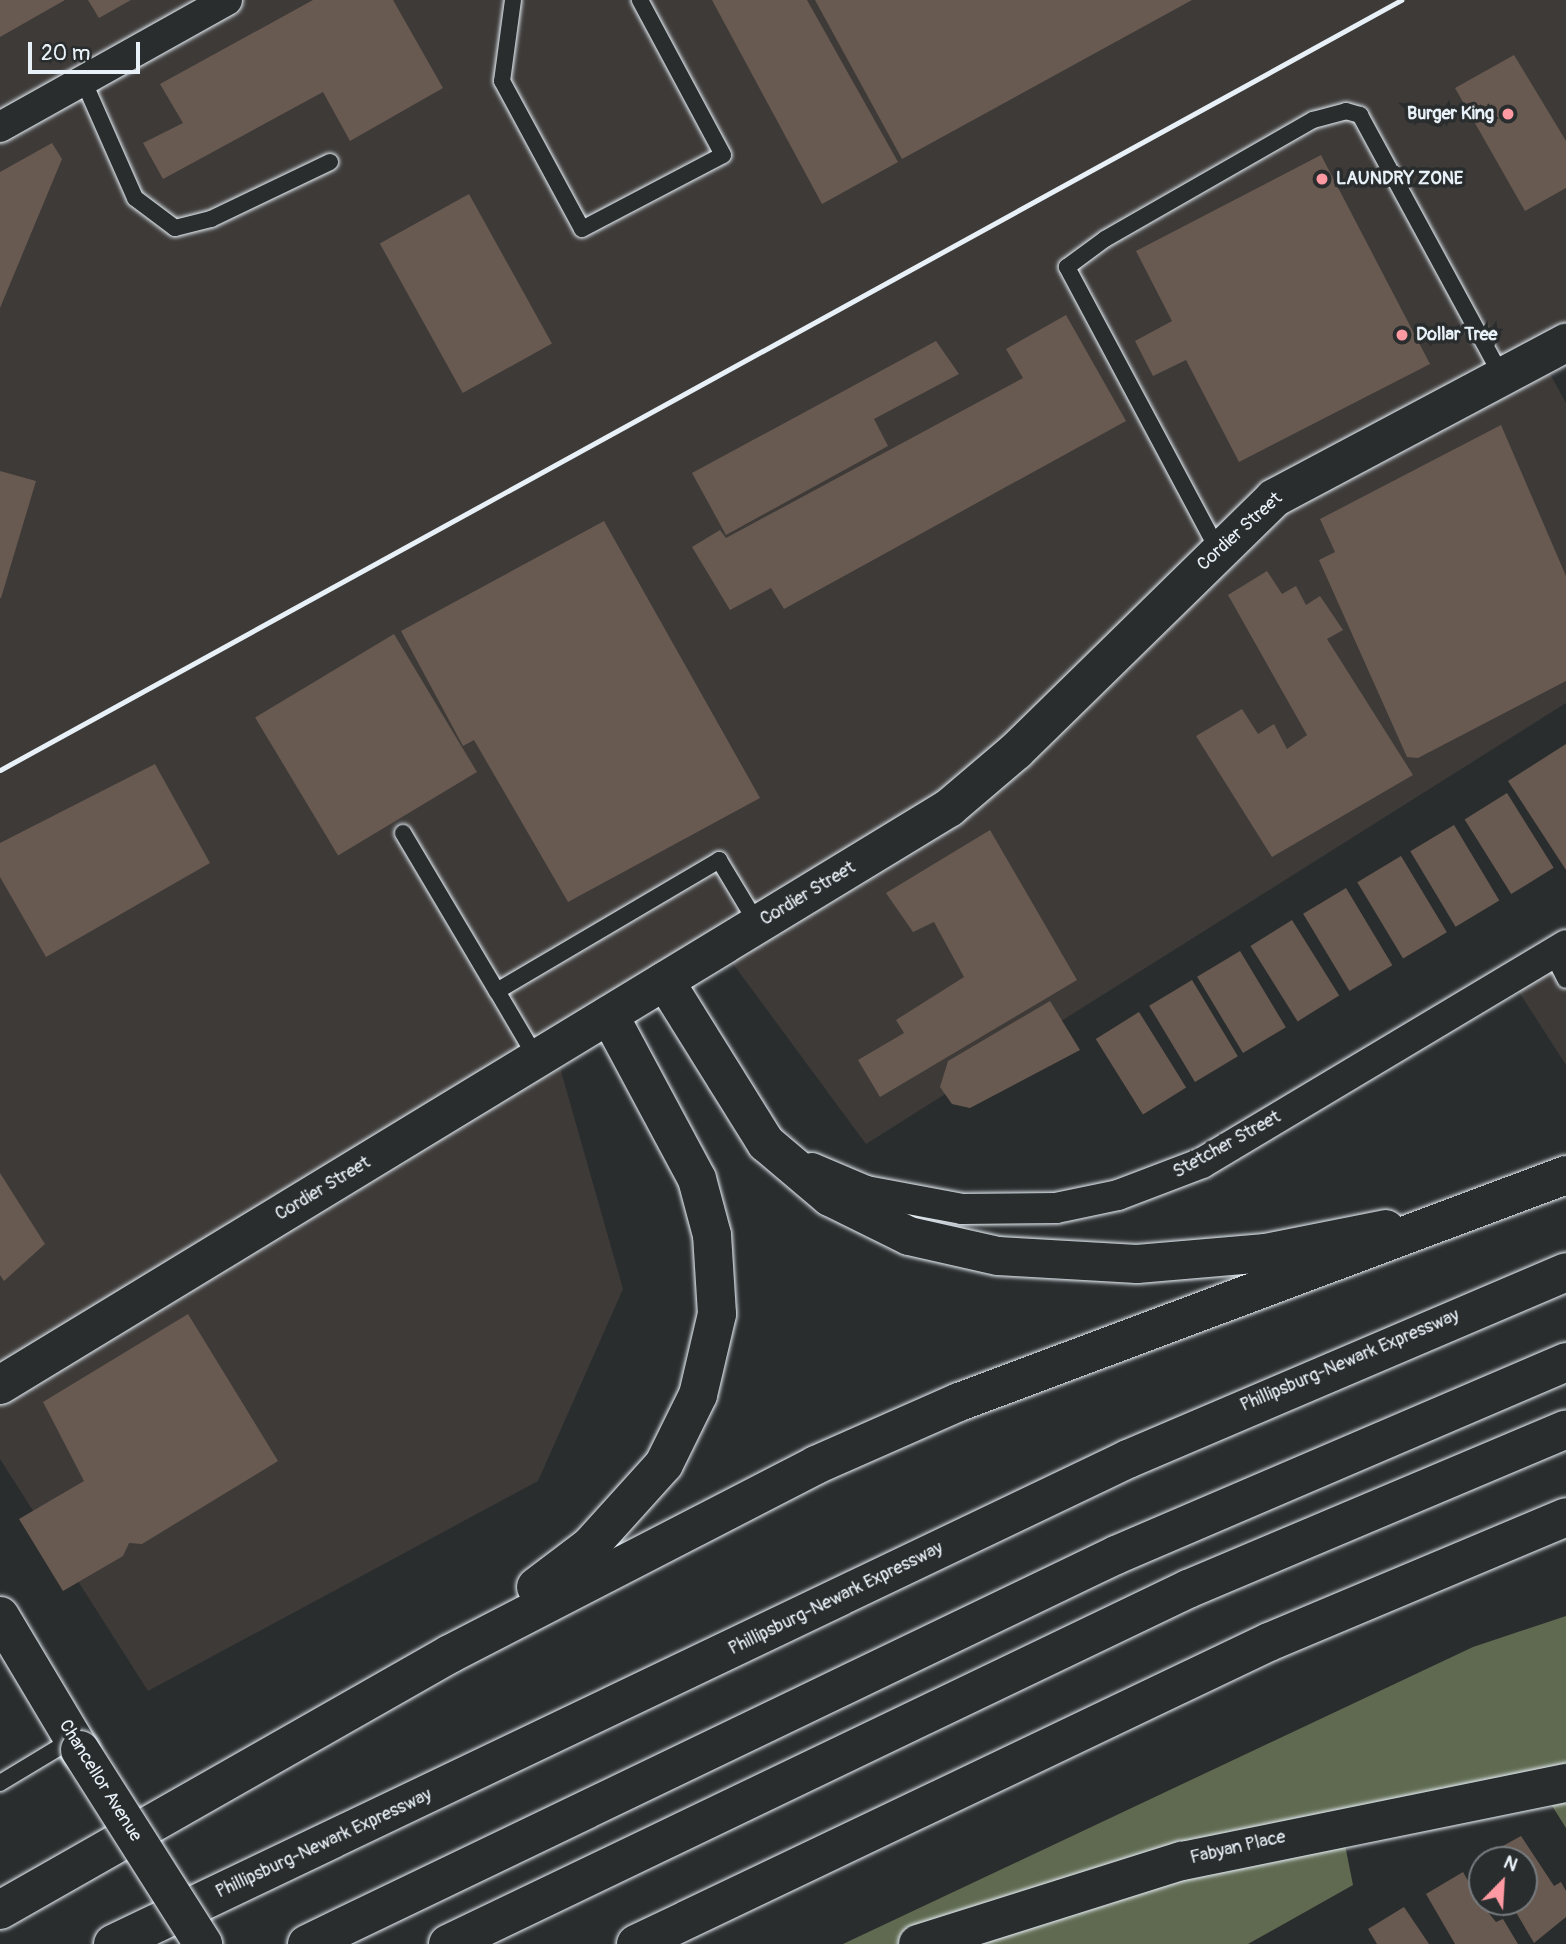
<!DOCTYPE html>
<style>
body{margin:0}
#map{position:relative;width:1566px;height:1944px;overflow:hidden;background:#2a2d2e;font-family:Pangolin,sans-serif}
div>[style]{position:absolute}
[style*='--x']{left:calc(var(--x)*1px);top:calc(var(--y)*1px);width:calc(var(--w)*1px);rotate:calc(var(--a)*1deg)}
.built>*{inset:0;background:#3d3a38}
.green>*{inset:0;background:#606a51}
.building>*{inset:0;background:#695a51;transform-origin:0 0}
.roads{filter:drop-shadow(0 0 2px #e8f1f8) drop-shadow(0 0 2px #e8f1f8)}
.lane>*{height:16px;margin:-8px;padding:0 8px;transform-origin:8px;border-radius:8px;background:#2a2d2e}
.street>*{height:30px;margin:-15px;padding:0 15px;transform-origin:15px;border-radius:15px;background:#2a2d2e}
.secondary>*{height:38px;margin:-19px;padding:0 19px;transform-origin:19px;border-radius:19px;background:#2a2d2e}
.highway>*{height:38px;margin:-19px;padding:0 19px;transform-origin:19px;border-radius:19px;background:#2a2d2e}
.rail>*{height:5px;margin:-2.5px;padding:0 2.5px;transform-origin:2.5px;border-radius:2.5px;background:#e8f1f8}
.bridges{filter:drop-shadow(0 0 2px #e8f1f8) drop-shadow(0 0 2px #e8f1f8)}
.secondary-bridge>*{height:38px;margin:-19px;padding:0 19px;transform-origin:19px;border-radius:19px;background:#2a2d2e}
.dots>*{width:19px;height:19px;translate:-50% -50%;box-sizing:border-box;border:4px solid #2a2d2e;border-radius:50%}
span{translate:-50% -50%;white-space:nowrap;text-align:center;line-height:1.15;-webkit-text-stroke:7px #2a2d2e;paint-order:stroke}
.poi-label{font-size:18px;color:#e8f1f8;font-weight:700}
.right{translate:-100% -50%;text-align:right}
.left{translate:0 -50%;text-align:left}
.street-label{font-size:18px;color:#e8f1f8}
.north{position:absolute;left:1468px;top:1846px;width:70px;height:70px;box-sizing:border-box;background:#2a2d2e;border:2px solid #767b7f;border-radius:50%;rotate:24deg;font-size:19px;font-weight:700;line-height:28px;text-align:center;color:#e8f1f8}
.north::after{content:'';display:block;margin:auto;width:24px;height:32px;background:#ff9aa2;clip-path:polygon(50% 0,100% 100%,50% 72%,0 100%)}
.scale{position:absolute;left:28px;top:42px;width:112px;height:32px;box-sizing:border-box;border:4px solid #e8f1f8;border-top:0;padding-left:9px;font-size:21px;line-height:24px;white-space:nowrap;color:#e8f1f8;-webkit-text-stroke:5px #2a2d2e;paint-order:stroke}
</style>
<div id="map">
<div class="built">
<i style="clip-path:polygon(0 0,1566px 0,1566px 340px,1539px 354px,1566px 403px,1566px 703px,866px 1144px,725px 953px,555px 1050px,623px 1289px,538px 1481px,148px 1691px,0 1459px)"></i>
<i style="clip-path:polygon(1566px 947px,1566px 1065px,1510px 978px)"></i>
</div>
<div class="green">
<i style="clip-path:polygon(1566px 1616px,1566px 1828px,1544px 1793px,1343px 1835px,1353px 1885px,1248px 1944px,843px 1944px,1473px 1647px)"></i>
</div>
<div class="building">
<i style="clip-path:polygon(0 0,65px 0,0 37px)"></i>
<i style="clip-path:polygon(88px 0,131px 0,99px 18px)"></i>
<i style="clip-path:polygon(313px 0,393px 0,443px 88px,350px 141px,323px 92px,163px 179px,143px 143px,183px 123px,160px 84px)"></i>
<i style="clip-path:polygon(712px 0,807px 0,898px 162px,822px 204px)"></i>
<i style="clip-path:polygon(815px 0,1192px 0,902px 159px)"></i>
<i style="clip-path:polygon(1514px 55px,1566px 141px,1566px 188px,1525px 211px,1455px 88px)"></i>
<i style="clip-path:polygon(52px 143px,62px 159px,0 308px,0 172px)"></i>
<i style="clip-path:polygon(1321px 155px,1430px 364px,1239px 462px,1186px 360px,1153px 376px,1135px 341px,1172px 321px,1136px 251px)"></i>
<i style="left:469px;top:194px;width:171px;height:102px;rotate:61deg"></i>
<i style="clip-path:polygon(1066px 315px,1126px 421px,784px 609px,771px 588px,730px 610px,692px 547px,720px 530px,726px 538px,1023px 378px,1006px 349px)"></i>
<i style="clip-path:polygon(936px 341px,959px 374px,874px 419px,888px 446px,726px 535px,692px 473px)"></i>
<i style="clip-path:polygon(1501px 425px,1566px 576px,1566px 681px,1418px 758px,1407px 757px,1319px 560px,1335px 552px,1320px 519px)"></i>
<i style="clip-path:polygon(0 471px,36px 481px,1px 598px,0 598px)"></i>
<i style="clip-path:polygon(604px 521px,760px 798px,568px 902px,474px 740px,463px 746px,401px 631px)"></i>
<i style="clip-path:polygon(1267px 571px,1282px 594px,1296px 586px,1306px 605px,1320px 596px,1343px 630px,1327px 639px,1413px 775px,1272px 857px,1196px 736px,1242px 709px,1258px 734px,1274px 724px,1287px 749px,1307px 735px,1228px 595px)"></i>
<i style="left:394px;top:634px;width:161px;height:162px;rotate:59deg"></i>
<i style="clip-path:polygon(1566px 744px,1566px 870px,1508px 781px)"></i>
<i style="clip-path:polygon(155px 764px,210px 863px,46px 957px,0 877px,0 843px)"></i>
<i style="left:1507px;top:793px;width:88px;height:50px;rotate:58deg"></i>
<i style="left:1454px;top:825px;width:88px;height:51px;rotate:59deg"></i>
<i style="clip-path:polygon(990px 830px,1077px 980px,880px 1097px,858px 1060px,904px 1033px,896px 1020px,964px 977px,934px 922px,913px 932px,886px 893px)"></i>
<i style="left:1401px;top:856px;width:89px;height:51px;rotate:59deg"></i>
<i style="left:1346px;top:888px;width:90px;height:50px;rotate:59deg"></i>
<i style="left:1292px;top:920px;width:89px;height:49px;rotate:58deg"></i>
<i style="left:1240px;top:951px;width:89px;height:50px;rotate:59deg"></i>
<i style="left:1192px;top:980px;width:89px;height:50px;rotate:59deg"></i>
<i style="clip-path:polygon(1050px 1001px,1080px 1050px,970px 1108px,952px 1104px,940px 1087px,948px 1061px)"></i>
<i style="left:1139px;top:1012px;width:89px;height:51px;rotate:58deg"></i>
<i style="clip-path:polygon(0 1173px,45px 1244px,4px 1281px,0 1275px)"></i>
<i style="clip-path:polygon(188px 1314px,278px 1461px,142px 1544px,129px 1543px,123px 1556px,63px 1591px,19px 1519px,84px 1481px,43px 1402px)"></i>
<i style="clip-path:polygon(1521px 1836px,1554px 1886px,1561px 1882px,1566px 1891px,1566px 1917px,1534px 1943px,1510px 1902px,1524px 1902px,1524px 1860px,1483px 1857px)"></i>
<i style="clip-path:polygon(1463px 1872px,1482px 1905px,1496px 1922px,1503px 1919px,1518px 1944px,1455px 1944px,1426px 1894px)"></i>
<i style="clip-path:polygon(1404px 1907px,1429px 1944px,1377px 1944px,1368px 1929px)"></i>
</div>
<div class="roads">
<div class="lane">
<i style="--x:513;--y:0;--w:82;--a:97.7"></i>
<i style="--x:502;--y:81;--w:168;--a:61.6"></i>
<i style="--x:582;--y:229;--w:159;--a:-27.7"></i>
<i style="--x:723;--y:155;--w:176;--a:-118.2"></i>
<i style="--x:83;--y:80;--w:129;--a:66.2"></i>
<i style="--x:135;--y:198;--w:50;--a:36.9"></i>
<i style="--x:175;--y:228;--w:37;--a:-14"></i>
<i style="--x:211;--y:219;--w:132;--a:-25.6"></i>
<i style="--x:1218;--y:550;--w:321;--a:-118.1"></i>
<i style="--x:1067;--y:267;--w:47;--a:-36.4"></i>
<i style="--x:1105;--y:239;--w:240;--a:-29.8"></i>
<i style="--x:1313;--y:120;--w:34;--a:-15"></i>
<i style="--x:1346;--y:111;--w:15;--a:16"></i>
<i style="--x:1360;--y:115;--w:297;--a:61.5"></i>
<i style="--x:403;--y:833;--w:184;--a:59.3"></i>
<i style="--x:1552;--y:953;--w:30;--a:63"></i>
<i style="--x:537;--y:1059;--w:79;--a:-120.5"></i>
<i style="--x:497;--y:991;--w:258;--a:-30.5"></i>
<i style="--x:719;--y:860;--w:76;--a:59"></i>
<i style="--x:0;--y:1783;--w:85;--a:-31.1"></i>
</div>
<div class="street">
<i style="--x:0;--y:127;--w:260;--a:-29.2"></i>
<i style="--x:812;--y:1168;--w:59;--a:23.1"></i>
<i style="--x:866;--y:1191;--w:98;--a:10.6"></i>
<i style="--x:962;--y:1209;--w:94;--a:-0.6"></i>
<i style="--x:1056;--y:1208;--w:63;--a:-11.8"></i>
<i style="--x:1118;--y:1195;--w:90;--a:-20.9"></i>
<i style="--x:1202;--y:1163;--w:424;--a:-30.9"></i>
</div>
<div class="secondary">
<i style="--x:665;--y:981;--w:191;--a:58.1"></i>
<i style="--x:766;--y:1143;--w:84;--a:40.2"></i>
<i style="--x:830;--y:1197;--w:88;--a:26.3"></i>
<i style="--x:909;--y:1236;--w:91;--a:12.7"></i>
<i style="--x:998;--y:1256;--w:139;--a:3.3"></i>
<i style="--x:1137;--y:1264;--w:129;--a:-4.9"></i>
<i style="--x:1266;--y:1253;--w:122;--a:-11.3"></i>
<i style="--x:0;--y:1385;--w:1111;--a:-31.3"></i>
<i style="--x:949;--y:808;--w:88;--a:-40.4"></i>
<i style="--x:1016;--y:751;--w:361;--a:-44.4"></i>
<i style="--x:1274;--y:498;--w:331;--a:-28"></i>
<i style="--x:0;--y:1616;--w:156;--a:59.2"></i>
<i style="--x:918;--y:1944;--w:277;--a:-17.5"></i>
<i style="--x:1182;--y:1861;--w:392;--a:-11.5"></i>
</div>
<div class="highway">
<i style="--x:536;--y:1587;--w:68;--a:-37.2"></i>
<i style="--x:590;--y:1546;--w:110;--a:-47.9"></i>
<i style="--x:664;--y:1464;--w:77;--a:-63.8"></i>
<i style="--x:698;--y:1395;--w:83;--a:-76.8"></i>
<i style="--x:717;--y:1314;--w:79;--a:-93.6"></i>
<i style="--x:712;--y:1235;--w:58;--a:-105"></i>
<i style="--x:697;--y:1179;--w:186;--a:-118.2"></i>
<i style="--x:0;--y:1910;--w:518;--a:-29.64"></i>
<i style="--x:450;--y:1654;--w:412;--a:-27.3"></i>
<i style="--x:816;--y:1465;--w:156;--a:-23.8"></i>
<i style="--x:959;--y:1402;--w:648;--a:-20.5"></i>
<i style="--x:113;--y:1944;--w:1125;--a:-25.54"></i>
<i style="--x:1128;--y:1459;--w:476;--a:-23.1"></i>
<i style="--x:307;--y:1944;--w:898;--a:-25.68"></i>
<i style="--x:1116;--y:1555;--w:490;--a:-23.2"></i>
<i style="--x:448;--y:1944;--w:821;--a:-25.63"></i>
<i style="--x:1188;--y:1589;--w:410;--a:-22.9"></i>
<i style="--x:636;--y:1944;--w:701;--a:-25.51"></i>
<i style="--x:1269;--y:1642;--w:322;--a:-22.8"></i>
</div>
</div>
<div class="rail">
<i style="--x:0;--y:770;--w:1599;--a:-28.79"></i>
</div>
<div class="bridges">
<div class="secondary-bridge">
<i style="--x:80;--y:1750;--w:230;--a:57.6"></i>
</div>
</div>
<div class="dots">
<i style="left:1508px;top:114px;background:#ff9aa2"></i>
<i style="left:1322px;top:179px;background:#ff9aa2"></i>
<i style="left:1402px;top:335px;background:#ff9aa2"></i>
</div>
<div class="poi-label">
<span class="right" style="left:1494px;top:114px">Burger King</span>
<span class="left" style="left:1336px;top:179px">LAUNDRY ZONE</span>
<span class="left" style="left:1416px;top:335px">Dollar Tree</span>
</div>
<div class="street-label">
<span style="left:1240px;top:532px;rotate:-42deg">Cordier Street</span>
<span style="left:808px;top:894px;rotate:-31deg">Cordier Street</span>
<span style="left:1227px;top:1145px;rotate:-29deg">Stetcher Street</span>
<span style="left:323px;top:1189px;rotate:-31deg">Cordier Street</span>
<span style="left:1350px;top:1361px;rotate:-23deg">Phillipsburg-Newark Expressway</span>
<span style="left:836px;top:1599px;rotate:-26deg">Phillipsburg-Newark Expressway</span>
<span style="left:100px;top:1781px;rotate:58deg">Chancellor Avenue</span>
<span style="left:324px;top:1844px;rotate:-25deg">Phillipsburg-Newark Expressway</span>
<span style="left:1238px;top:1848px;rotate:-13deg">Fabyan Place</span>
</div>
<div class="north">N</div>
<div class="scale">20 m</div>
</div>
